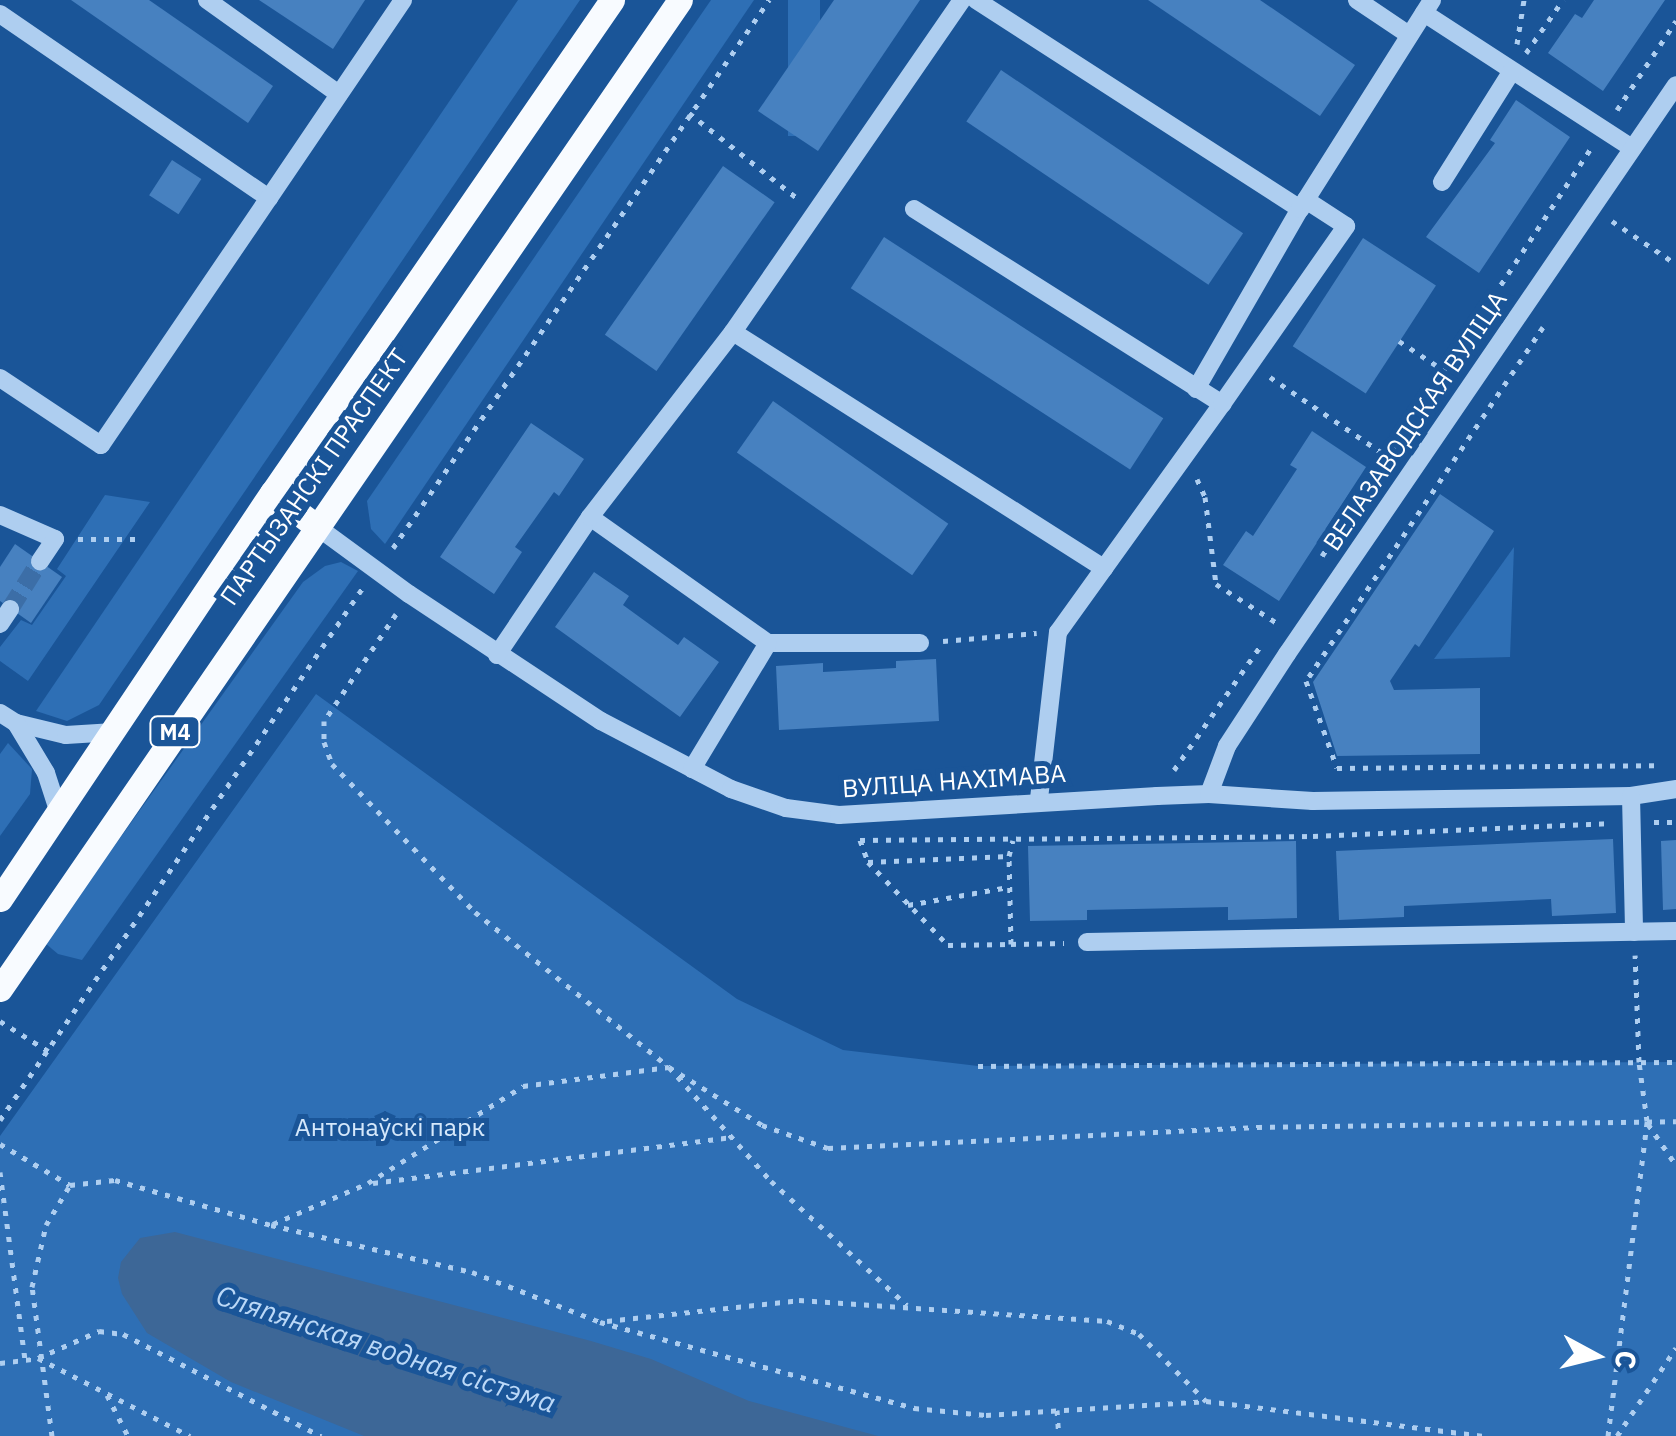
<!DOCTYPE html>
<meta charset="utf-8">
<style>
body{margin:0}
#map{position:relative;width:1676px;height:1436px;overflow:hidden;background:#1a5598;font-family:"IBM Plex Sans",sans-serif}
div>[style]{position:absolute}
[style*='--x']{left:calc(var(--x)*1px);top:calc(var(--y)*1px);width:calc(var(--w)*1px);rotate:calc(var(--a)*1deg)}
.green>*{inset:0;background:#2e6fb5;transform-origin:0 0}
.water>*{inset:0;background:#3d6797}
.building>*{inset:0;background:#4781c0;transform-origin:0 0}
.minor-tunnel>*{height:18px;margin-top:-9px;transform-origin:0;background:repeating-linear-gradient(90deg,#3c6ea7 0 18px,transparent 0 27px)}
.path>*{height:5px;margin-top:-2.5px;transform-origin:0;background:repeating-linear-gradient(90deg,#aecef0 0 5px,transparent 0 13px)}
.minor>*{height:18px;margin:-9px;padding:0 9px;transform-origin:9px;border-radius:9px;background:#aecef0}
.major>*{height:25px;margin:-12.5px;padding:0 12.5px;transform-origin:12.5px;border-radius:12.5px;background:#f8fbff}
span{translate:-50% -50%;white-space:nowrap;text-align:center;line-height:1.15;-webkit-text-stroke:10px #1a5598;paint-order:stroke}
.shield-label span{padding:2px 8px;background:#1a5598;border:2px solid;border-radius:8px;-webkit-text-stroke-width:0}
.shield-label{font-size:22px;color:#fff;font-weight:700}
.street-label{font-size:25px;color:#fff}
.park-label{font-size:25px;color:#d5e8fb}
.water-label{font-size:28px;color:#bbd8f7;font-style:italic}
.north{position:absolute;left:1546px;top:1306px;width:100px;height:100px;-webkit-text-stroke:8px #1a5598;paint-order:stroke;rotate:97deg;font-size:28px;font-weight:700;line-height:40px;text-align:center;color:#fff}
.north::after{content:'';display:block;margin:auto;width:35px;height:45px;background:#fff;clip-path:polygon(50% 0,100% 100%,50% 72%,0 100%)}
</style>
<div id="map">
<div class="green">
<i style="clip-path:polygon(518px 0,580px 0,99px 705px,67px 721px,36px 711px)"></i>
<i style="clip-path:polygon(711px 0,754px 0,385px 544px,371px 529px,367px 501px)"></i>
<i style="left:788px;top:0;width:32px;height:136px"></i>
<i style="clip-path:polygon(105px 495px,150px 502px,28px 681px,0 661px,0 647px,21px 620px,32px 625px,66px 576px,57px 569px)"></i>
<i style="clip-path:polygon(1514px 547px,1510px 657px,1434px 659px)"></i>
<i style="clip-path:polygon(341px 562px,358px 571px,82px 960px,58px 954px,45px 943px,303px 582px,325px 566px)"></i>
<i style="clip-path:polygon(316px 694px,737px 999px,843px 1050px,978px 1066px,1676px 1062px,1676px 1436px,0 1436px,0 1136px)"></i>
<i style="clip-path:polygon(8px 743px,32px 769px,30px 794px,0 836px,0 754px)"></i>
</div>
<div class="water">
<i style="clip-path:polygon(175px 1232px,591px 1341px,651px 1359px,749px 1401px,878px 1436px,364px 1436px,231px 1382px,147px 1333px,122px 1294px,118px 1278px,121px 1262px,140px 1238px)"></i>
</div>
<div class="building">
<i style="clip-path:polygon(71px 0,149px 0,273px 86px,248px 123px)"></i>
<i style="clip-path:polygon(259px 0,365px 0,333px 49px)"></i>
<i style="clip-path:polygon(834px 0,920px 0,818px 151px,758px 111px)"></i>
<i style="clip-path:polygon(1148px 0,1260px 0,1355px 65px,1320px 116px)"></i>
<i style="clip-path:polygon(1594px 0,1665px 0,1603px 91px,1548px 53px,1575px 14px,1582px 18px)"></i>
<i style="left:1001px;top:70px;width:292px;height:62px;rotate:34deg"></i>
<i style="clip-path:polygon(1516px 100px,1570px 137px,1479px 273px,1426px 237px,1495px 143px,1490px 140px)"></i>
<i style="left:172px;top:160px;width:35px;height:42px;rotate:33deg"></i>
<i style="left:723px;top:166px;width:63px;height:206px;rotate:35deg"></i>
<i style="left:884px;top:237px;width:333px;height:61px;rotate:33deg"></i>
<i style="left:1363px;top:238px;width:87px;height:129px;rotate:33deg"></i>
<i style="left:773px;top:401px;width:214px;height:63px;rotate:35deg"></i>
<i style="clip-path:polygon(531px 423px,584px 459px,559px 496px,554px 492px,515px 547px,522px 552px,494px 594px,440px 557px)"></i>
<i style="clip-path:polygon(1312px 431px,1366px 467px,1279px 601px,1223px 565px,1246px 531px,1253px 536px,1297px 469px,1290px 465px)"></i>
<i style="clip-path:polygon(1440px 494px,1494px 531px,1419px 647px,1415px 644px,1390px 681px,1394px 690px,1480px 688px,1480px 754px,1337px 756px,1313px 682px)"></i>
<i style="clip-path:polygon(15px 544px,62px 577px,31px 623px,0 601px,0 567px)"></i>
<i style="clip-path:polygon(594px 572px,629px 596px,623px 605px,678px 645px,684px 637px,719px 662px,680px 717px,555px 627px)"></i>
<i style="clip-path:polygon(936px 659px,939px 721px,779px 730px,776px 666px,823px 663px,823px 672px,896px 668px,896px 661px)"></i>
<i style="clip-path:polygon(1613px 839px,1616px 913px,1552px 916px,1551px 899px,1404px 906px,1404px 917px,1339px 920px,1336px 851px)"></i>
<i style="clip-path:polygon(1676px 840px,1676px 909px,1663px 910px,1661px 841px)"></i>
<i style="clip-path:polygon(1296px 841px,1297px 918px,1228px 920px,1228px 907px,1087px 910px,1087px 920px,1030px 921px,1028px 846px)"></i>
</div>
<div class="minor-tunnel">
<i style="--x:10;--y:609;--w:57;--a:-58"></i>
</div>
<div class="path">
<i style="--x:1517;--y:44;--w:45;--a:-81"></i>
<i style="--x:1526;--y:53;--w:65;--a:-55.1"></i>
<i style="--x:1617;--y:110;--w:107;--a:-56.5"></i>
<i style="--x:689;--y:113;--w:137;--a:38.2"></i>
<i style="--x:1612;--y:221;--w:77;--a:33.9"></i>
<i style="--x:1543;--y:327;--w:426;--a:123.8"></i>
<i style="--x:1306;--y:681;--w:92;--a:70.4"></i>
<i style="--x:1337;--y:768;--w:320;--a:-0.5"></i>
<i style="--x:1399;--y:341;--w:55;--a:33.1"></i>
<i style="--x:1270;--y:377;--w:143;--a:34.1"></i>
<i style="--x:1197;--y:479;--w:20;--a:66"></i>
<i style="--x:1205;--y:497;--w:88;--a:82.8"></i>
<i style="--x:1216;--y:584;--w:72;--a:32.6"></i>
<i style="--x:78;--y:539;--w:62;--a:0"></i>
<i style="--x:393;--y:548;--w:665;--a:-55.54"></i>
<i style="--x:1322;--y:556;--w:489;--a:-56.6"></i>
<i style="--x:396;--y:614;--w:129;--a:123.9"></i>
<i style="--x:324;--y:721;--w:21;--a:90"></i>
<i style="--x:324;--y:742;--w:23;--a:70"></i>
<i style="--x:332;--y:764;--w:206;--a:46"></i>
<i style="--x:475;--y:912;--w:248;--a:38.6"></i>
<i style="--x:669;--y:1067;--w:110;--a:31.9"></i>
<i style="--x:762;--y:1125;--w:70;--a:19.2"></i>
<i style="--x:828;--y:1148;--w:430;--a:-2.8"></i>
<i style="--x:1257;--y:1127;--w:419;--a:-0.8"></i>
<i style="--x:943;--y:641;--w:94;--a:-4.9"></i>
<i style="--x:1174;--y:770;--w:149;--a:-55.1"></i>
<i style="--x:1654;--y:822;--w:22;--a:0"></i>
<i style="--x:860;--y:840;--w:453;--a:-0.5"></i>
<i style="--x:1313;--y:836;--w:295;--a:-2.5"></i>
<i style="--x:860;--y:840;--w:23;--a:70"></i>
<i style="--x:868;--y:862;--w:141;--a:-2.4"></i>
<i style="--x:1009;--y:856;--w:16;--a:-76"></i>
<i style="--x:868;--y:862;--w:115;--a:46.1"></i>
<i style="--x:948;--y:945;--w:63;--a:-0.9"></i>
<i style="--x:1011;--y:944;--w:88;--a:-91.3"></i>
<i style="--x:908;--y:905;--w:102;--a:-10.2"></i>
<i style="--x:1011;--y:944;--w:53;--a:-1.1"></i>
<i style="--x:0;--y:1021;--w:57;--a:32"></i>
<i style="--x:978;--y:1066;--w:698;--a:-0.33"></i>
<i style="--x:0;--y:1120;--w:643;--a:-55.72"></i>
<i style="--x:1648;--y:1124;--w:50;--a:55.7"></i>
<i style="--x:0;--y:1144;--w:81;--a:30.4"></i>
<i style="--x:70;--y:1185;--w:45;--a:-6.3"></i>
<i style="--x:115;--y:1180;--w:162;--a:16.1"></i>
<i style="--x:271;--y:1225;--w:206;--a:13.2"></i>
<i style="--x:472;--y:1272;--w:137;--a:21.3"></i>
<i style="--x:600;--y:1322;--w:326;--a:15.3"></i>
<i style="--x:914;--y:1408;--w:72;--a:5.6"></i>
<i style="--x:986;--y:1415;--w:220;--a:-3.6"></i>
<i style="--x:1206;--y:1401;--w:280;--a:7.2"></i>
<i style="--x:0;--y:1172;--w:190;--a:82.4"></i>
<i style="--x:373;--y:1183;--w:362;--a:-7.3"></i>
<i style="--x:273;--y:1224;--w:103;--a:-23.3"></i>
<i style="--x:368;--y:1183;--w:183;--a:-32"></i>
<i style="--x:523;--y:1086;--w:147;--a:-7.4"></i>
<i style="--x:669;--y:1067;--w:153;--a:48.2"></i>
<i style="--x:771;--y:1181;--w:184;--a:42.4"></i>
<i style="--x:607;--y:1321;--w:193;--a:-6.2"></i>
<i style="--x:799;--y:1300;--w:309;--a:3.9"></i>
<i style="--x:1107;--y:1321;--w:35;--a:22"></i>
<i style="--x:1139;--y:1334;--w:95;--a:45"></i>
<i style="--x:38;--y:1358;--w:67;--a:-23.9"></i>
<i style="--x:99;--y:1331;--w:24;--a:7"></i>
<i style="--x:123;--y:1334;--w:223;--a:27.3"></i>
<i style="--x:0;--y:1363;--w:38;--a:-7"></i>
<i style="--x:38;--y:1358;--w:171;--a:27.2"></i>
<i style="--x:107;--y:1395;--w:46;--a:62.9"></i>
<i style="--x:1057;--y:1410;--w:26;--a:86"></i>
<i style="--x:52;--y:1436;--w:150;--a:-97.6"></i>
<i style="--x:32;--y:1287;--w:64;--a:-77.3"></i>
<i style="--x:46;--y:1225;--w:47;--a:-59"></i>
<i style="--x:1608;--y:1436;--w:317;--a:-82.9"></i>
<i style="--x:1647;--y:1121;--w:60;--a:-97.7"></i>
<i style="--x:1639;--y:1062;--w:107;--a:-92.1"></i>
<i style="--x:1617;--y:1436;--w:106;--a:-56.2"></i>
</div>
<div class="minor">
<i style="--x:207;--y:0;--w:162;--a:35.5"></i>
<i style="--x:962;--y:0;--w:403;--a:124.6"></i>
<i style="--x:733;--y:332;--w:440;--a:32.5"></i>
<i style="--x:976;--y:0;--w:386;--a:32.8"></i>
<i style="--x:1357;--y:0;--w:63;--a:33.9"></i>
<i style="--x:1424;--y:13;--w:248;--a:33"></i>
<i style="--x:0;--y:14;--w:326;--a:34.4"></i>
<i style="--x:269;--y:198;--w:239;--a:-55.9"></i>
<i style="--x:1442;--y:182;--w:131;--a:-57.8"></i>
<i style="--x:914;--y:209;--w:365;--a:32.3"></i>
<i style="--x:1222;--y:404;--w:281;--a:125.7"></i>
<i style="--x:1058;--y:632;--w:168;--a:96.5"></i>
<i style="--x:0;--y:378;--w:121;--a:33.6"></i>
<i style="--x:101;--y:445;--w:299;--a:-55.8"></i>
<i style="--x:1196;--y:389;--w:208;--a:-60"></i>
<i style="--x:1300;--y:209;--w:247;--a:-57.7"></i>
<i style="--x:1222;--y:404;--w:217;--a:-55.1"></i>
<i style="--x:1346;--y:226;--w:48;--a:-147"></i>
<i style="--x:0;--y:515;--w:60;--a:23.6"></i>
<i style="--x:55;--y:539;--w:27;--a:124"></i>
<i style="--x:590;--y:517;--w:218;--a:35.3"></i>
<i style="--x:768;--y:643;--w:152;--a:0"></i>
<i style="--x:316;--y:526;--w:115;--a:36.2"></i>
<i style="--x:409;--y:594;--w:230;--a:33.5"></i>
<i style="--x:601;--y:721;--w:147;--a:27.6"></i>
<i style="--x:731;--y:789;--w:58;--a:19.1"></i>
<i style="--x:786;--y:808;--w:53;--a:7.5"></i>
<i style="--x:839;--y:815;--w:319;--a:-3.4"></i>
<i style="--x:1157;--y:796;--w:52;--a:-2.2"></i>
<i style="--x:1209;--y:794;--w:104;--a:3.9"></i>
<i style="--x:1313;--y:801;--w:318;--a:-0.9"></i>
<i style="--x:1631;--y:796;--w:46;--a:-8.8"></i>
<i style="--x:0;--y:624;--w:18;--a:-56"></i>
<i style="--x:497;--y:655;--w:166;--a:-56"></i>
<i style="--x:590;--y:517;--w:234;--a:-52.3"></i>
<i style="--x:0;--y:713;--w:19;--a:32"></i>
<i style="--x:16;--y:723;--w:51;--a:13.5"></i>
<i style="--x:66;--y:735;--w:48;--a:-3.6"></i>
<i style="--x:16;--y:723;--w:58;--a:59"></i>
<i style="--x:46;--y:773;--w:42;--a:72"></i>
<i style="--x:692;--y:769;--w:147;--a:-58.9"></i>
<i style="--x:1209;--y:794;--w:51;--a:-69.4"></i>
<i style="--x:1227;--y:746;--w:110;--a:-56.9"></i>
<i style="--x:1287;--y:654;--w:689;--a:-55.64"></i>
<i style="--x:1631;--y:796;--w:136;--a:88.7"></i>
<i style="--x:1087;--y:942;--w:589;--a:-1.07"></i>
</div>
<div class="major">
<i style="--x:272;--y:493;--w:55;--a:36.9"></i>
<i style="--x:0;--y:899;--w:489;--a:-56.2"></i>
<i style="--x:272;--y:493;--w:599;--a:-55.41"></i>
<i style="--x:0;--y:989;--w:1200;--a:-55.49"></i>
</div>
<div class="shield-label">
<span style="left:175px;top:732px">М4</span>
</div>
<div class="street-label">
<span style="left:1415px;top:421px;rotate:-56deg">ВЕЛАЗАВОДСКАЯ ВУЛІЦА</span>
<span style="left:314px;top:477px;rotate:-55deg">ПАРТЫЗАНСКІ ПРАСПЕКТ</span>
<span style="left:954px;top:781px;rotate:-4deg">ВУЛІЦА НАХІМАВА</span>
</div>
<div class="park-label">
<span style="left:390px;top:1127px">Антонаўскі парк</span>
</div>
<div class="water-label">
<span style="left:386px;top:1349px;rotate:18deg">Сляпянская водная сістэма</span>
</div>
<div class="north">С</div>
</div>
